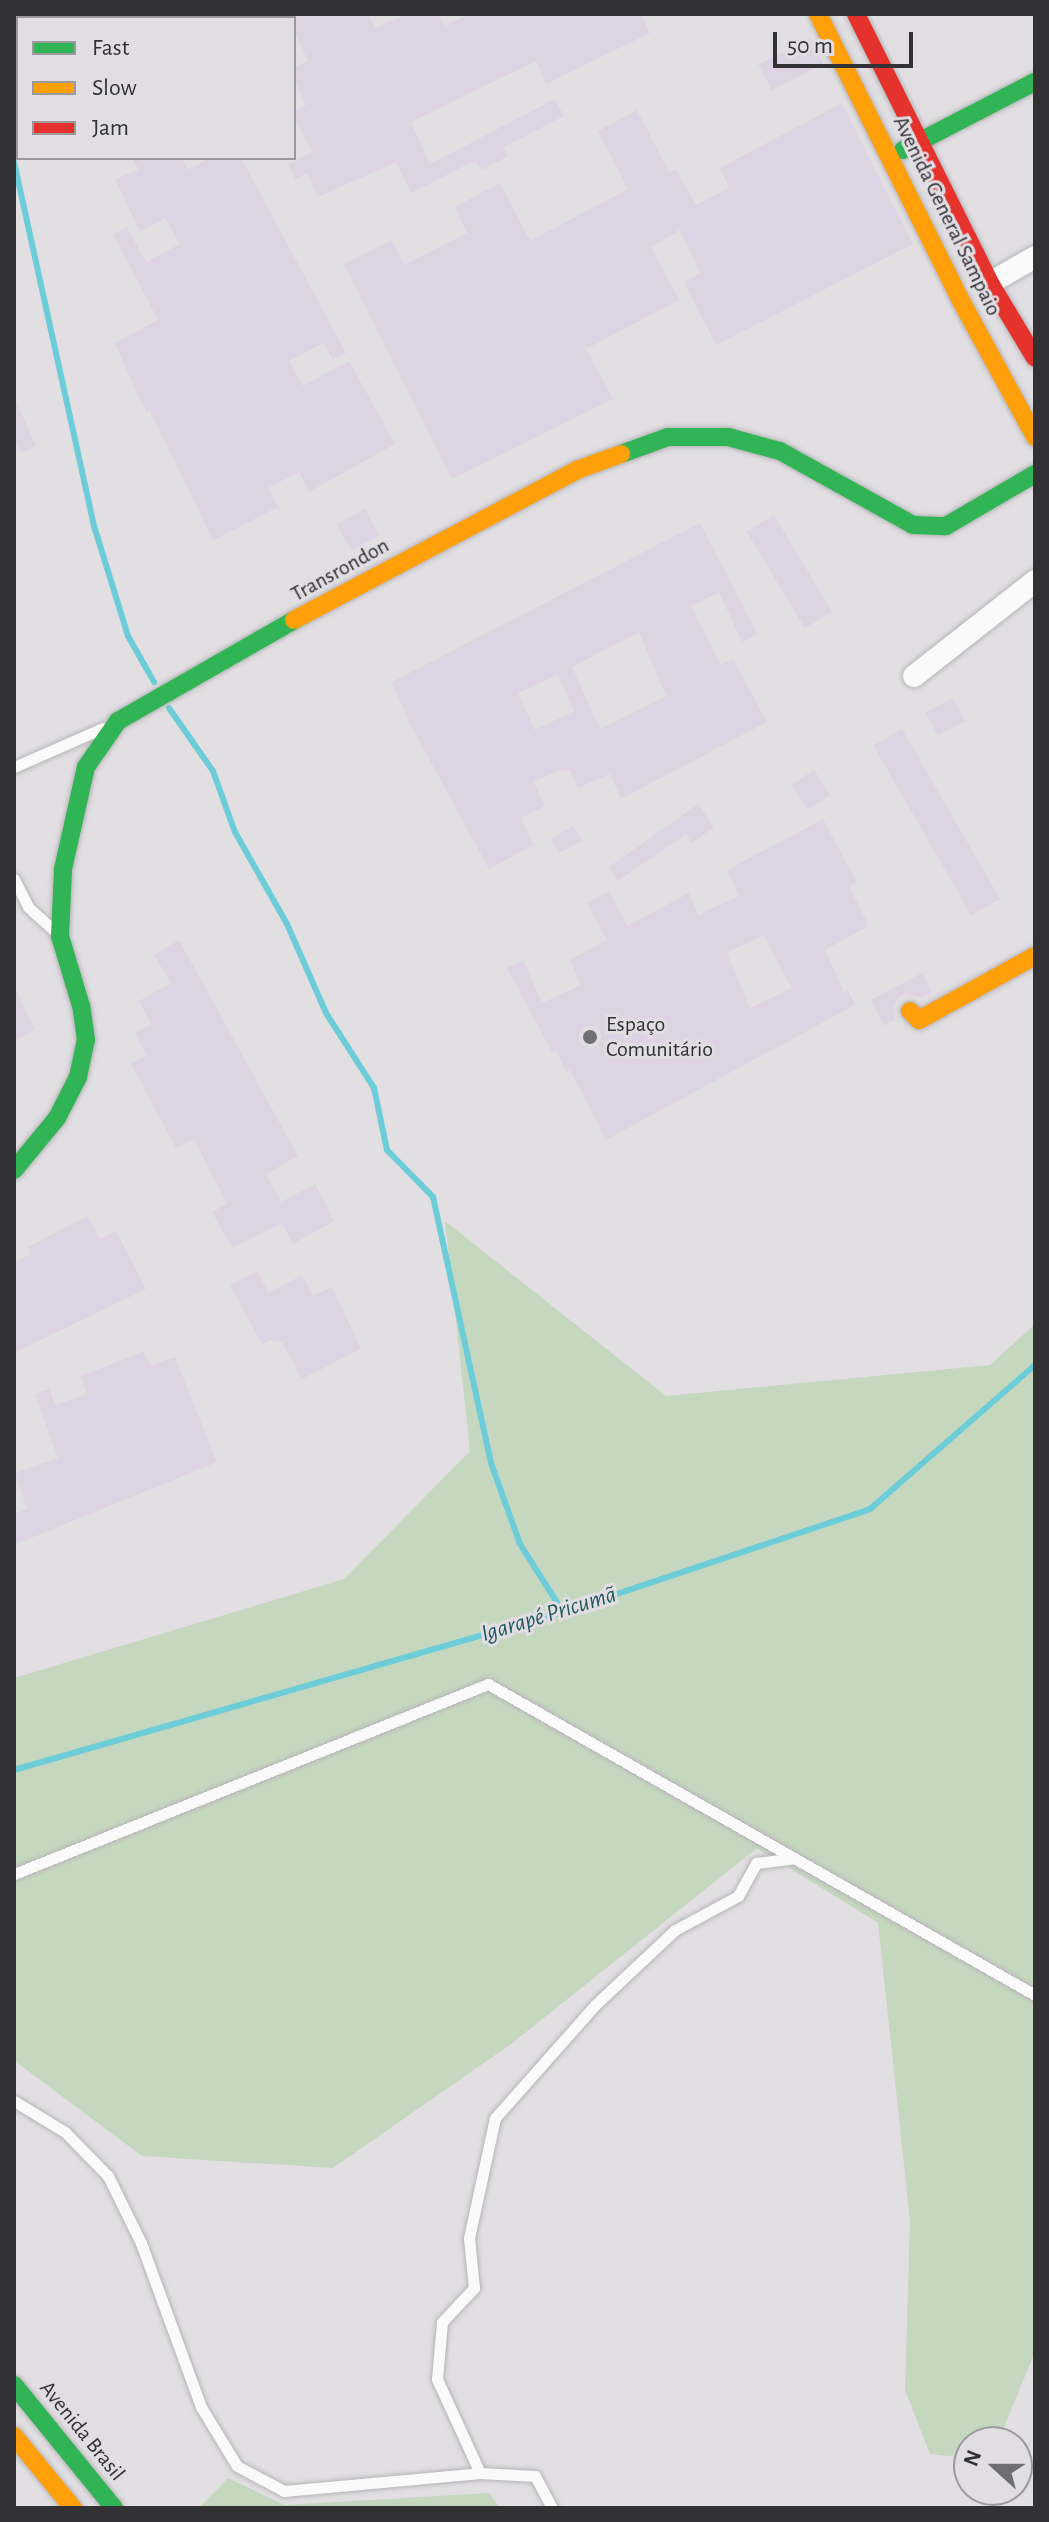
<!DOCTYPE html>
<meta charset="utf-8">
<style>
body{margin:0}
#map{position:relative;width:1049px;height:2522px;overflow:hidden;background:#e1dfe2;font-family:"Alegreya Sans",sans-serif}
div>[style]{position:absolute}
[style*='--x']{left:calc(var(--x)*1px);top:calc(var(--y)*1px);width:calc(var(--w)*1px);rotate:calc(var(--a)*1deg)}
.green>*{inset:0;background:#c5d8bf}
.stream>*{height:6px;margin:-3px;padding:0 3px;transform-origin:3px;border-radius:3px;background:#6cccd7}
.building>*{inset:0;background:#ded3e3;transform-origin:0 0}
.roads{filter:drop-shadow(0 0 2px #b6b4b7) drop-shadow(0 0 2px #b6b4b7)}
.lane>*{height:11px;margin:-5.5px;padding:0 5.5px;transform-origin:5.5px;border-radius:5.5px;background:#fafafb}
.street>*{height:22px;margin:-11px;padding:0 11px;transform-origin:11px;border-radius:11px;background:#fafafb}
.fast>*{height:18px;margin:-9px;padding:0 9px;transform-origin:9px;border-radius:9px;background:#30b455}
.slow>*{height:18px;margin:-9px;padding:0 9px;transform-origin:9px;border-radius:9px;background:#ff9f0a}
.jam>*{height:18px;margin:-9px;padding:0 9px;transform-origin:9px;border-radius:9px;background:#e5322d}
.dots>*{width:22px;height:22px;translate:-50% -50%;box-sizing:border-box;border:4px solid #e1dee3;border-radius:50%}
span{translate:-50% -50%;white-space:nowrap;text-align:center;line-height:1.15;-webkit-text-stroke:6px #e1dee3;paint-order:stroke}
.street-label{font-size:22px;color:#323133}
.poi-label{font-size:22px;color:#323133}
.left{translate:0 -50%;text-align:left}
.water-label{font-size:24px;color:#235a60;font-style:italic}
.frame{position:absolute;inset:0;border:16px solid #323133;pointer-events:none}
.legend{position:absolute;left:16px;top:16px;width:280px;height:144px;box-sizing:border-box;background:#e1dee3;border:2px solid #9b999d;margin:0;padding:10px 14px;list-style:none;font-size:24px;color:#323133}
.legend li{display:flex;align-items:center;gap:16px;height:40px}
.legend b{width:40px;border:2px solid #9b999d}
.north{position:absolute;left:953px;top:2426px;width:80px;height:80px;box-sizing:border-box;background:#e1dee3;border:2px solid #9b999d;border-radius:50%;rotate:291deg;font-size:22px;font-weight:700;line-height:32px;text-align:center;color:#323133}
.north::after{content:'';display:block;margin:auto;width:28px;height:36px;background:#6f6e70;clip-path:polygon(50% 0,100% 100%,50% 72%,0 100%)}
.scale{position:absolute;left:773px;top:32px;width:140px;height:36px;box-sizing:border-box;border:4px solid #323133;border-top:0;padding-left:10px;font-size:24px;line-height:28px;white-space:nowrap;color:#323133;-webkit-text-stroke:6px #e1dee3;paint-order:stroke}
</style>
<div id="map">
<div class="green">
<i style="clip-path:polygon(445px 1221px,666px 1396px,990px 1365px,1035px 1324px,1035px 2352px,998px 2442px,969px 2442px,969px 2458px,930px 2454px,905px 2390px,910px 2221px,878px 1923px,757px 1848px,511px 2044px,333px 2168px,142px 2156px,16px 2062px,14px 1678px,344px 1579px,470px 1451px)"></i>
<i style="clip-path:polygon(228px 2478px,284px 2505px,489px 2493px,500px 2508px,199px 2508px)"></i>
</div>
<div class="stream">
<i style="--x:14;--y:162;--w:373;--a:77.6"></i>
<i style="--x:94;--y:526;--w:115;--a:72.8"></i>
<i style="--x:128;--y:636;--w:53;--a:60.5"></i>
<i style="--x:169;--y:708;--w:77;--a:55.1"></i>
<i style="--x:213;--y:771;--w:65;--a:70.2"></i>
<i style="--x:235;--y:832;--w:106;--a:60.5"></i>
<i style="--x:287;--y:924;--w:97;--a:66.3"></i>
<i style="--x:326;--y:1013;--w:89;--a:57.4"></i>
<i style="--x:374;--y:1088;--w:63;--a:78.2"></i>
<i style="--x:387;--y:1150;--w:66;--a:45.6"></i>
<i style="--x:433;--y:1197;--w:272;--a:77.7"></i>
<i style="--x:491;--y:1463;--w:86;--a:70.3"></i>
<i style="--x:520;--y:1544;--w:80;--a:57.7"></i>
<i style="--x:14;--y:1770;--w:571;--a:-16.06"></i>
<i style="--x:563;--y:1612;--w:324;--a:-18.5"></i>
<i style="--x:870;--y:1509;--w:219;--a:-41.1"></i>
</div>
<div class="building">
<i style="clip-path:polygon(287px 14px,368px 14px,375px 28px,408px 14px,439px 14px,445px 26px,470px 14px,641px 14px,650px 33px,546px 84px,536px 61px,411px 122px,430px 164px,555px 99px,564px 116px,504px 147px,508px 156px,482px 170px,476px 160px,411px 193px,396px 162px,318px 197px,307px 174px,295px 179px,288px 164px,312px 152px,294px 117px,294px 112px,306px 105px,294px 79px,294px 68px,308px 61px,294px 30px,294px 18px)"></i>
<i style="left:810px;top:38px;width:29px;height:58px;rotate:63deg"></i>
<i style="clip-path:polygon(842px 103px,913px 244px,716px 345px,684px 282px,700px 273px,680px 230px,651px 247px,679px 300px,586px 349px,613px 399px,452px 479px,344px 264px,392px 240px,404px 265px,430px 252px,467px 233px,455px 207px,500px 183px,530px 241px,628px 189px,598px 131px,637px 110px,669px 172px,676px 169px,696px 205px,729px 188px,720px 168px)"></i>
<i style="clip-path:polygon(132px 158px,182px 158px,188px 170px,209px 158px,241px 158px,346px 353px,333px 360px,323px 343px,289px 361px,303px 386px,349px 361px,395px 444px,309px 492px,299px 472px,268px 488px,278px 507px,213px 540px,150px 411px,147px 413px,138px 395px,115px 343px,158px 320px,113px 234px,127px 227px,146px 262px,180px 244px,165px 218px,140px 232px,115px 179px,139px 170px)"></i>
<i style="clip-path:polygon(14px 397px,36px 446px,21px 453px,14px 436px)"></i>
<i style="left:365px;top:509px;width:30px;height:32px;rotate:62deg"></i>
<i style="left:774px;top:515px;width:113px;height:32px;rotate:59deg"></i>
<i style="clip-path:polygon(evenodd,700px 523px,758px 635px,742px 642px,719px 592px,691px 606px,721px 665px,733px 659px,767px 722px,621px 799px,610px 774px,578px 788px,570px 770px,557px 771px,534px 782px,545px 806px,521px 818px,533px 845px,489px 869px,409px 722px,392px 682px,700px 523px,639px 632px,666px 696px,600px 729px,572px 667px,639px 632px,700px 523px,558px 675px,574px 711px,535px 730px,518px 693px,558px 675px)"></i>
<i style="left:953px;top:698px;width:26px;height:31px;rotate:62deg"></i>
<i style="left:902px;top:729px;width:196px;height:33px;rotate:60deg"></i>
<i style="left:814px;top:770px;width:30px;height:27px;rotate:57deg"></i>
<i style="clip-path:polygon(698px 804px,714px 827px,692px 843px,686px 834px,618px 881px,609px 867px)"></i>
<i style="clip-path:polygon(evenodd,823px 819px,857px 883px,849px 886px,869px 926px,825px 950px,844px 992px,848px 990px,855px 1005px,606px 1140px,570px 1070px,566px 1072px,556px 1050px,552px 1052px,507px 968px,523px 960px,542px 1003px,581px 985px,570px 960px,607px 940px,587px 903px,609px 891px,627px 926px,689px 893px,698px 915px,739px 896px,727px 870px,823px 819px,764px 935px,791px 988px,750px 1008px,727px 953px,764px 935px)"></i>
<i style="left:574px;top:826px;width:17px;height:26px;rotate:62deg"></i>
<i style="clip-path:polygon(179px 940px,298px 1156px,266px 1174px,281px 1202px,315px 1184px,334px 1221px,293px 1244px,282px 1223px,232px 1248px,212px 1212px,227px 1204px,194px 1139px,176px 1148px,131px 1064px,146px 1055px,135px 1033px,151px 1024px,139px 1001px,171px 983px,154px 955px)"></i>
<i style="clip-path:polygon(922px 973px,932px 992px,922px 998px,906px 994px,898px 998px,893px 1007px,895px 1020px,884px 1026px,871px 1000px)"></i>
<i style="clip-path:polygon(14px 985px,34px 1029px,14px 1042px)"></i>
<i style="clip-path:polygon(88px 1216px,100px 1239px,116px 1231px,146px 1289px,14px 1353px,14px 1262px,31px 1254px,28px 1247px)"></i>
<i style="clip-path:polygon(257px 1271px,269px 1293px,302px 1275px,313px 1296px,332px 1287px,361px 1349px,302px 1379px,282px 1342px,270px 1340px,262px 1344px,230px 1285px)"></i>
<i style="clip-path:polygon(144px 1351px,150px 1366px,175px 1357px,217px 1462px,14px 1545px,14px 1514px,27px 1509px,15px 1473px,58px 1458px,35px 1394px,50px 1389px,55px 1405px,87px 1394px,81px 1376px)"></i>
</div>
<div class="roads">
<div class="lane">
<i style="--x:14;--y:767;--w:97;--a:-23.7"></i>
<i style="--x:14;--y:879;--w:31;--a:63"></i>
<i style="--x:28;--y:907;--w:36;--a:42"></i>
<i style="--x:14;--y:1874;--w:511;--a:-21.84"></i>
<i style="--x:488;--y:1684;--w:629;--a:29.62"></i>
<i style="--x:14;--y:2101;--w:60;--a:31.3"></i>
<i style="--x:65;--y:2132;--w:62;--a:45.7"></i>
<i style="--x:108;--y:2176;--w:75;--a:63.8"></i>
<i style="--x:141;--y:2243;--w:175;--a:69.9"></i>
<i style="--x:201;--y:2407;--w:69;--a:58.6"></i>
<i style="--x:237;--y:2466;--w:53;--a:28"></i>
<i style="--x:284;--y:2491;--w:197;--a:-5.2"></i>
<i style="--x:480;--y:2473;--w:55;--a:3.1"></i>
<i style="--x:535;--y:2476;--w:36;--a:62"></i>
<i style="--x:480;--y:2473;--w:103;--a:-114.6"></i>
<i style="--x:437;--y:2379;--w:57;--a:-85"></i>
<i style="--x:442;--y:2322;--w:47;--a:-46.7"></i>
<i style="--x:474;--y:2288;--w:50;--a:-95.7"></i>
<i style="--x:469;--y:2238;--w:123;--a:-77.8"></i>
<i style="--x:495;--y:2118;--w:151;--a:-48.5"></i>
<i style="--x:595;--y:2005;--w:110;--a:-43.2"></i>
<i style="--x:675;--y:1930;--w:72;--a:-28.4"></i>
<i style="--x:738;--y:1896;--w:38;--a:-61"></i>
<i style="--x:756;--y:1863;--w:39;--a:-7"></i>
</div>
<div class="street">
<i style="--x:990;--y:283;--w:52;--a:-30"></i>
<i style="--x:914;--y:676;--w:154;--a:-38.1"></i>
</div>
<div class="fast">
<i style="--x:903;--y:150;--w:148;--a:-27.3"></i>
<i style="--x:621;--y:454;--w:50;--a:-19.9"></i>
<i style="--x:668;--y:437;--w:60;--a:0"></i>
<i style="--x:728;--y:437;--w:54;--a:15.1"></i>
<i style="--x:780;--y:451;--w:152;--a:29.1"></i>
<i style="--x:913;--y:525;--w:33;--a:2"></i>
<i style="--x:946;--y:526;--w:103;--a:-30.3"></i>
<i style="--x:14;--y:1170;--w:67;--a:-50.4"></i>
<i style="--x:57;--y:1118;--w:46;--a:-62.9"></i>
<i style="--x:78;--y:1077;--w:38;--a:-78"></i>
<i style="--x:86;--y:1040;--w:34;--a:-98"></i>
<i style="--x:81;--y:1006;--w:73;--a:-106.7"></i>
<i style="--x:60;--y:936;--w:67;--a:-87.4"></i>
<i style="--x:63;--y:869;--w:105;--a:-77.3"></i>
<i style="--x:86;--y:767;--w:56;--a:-55.2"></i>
<i style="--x:118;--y:721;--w:203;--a:-29.8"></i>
<i style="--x:14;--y:2385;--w:159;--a:50.9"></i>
</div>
<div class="slow">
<i style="--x:818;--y:14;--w:321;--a:63.5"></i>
<i style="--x:961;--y:301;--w:155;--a:61.4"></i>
<i style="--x:294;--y:620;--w:320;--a:-27.9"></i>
<i style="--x:577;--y:470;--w:47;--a:-20"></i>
<i style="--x:910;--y:1011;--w:13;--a:45"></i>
<i style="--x:919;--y:1020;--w:132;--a:-28.9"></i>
<i style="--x:14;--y:2436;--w:93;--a:50.7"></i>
</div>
<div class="jam">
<i style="--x:856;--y:14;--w:301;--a:63.5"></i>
<i style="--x:990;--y:283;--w:87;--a:59"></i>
</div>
</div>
<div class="dots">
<i style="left:590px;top:1037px;background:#6f6e70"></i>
</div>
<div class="street-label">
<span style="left:947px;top:216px;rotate:64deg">Avenida General Sampaio</span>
<span style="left:340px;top:570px;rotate:-29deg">Transrondon</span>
<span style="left:82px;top:2431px;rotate:51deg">Avenida Brasil</span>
</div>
<div class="poi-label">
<span class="left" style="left:606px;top:1037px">Espaço<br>Comunitário</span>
</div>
<div class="water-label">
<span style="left:549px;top:1615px;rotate:-17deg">Igarapé Pricumã</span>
</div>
<div class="frame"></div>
<ul class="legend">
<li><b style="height:10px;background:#30b455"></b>Fast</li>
<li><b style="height:10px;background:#ff9f0a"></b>Slow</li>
<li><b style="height:10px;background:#e5322d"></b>Jam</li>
</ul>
<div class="north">N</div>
<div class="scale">50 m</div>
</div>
